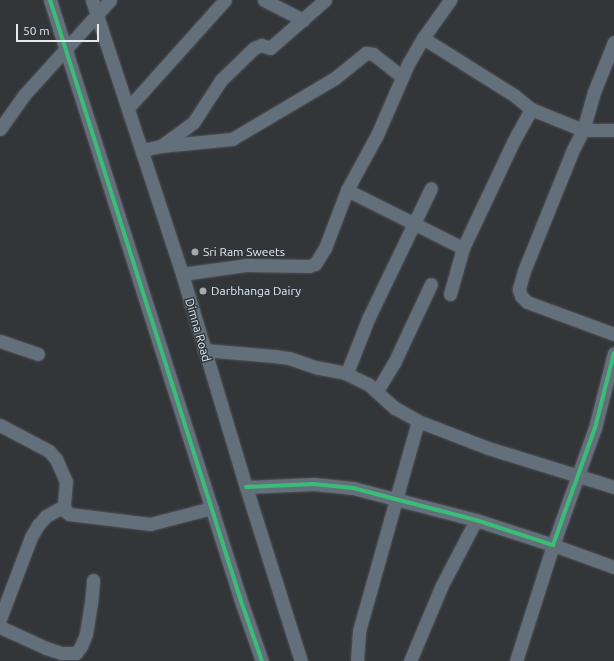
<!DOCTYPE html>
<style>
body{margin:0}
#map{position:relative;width:614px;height:661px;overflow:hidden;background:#333639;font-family:Ubuntu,sans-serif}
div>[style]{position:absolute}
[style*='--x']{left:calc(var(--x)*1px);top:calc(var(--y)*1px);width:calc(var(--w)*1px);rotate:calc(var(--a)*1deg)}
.roads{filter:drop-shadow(0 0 1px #505255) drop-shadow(0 0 1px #505255)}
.minor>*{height:13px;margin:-6.5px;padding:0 6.5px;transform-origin:6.5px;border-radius:6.5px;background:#636f7a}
.cycleway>*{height:4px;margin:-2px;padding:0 2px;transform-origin:2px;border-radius:2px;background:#3abd76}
.dots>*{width:11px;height:11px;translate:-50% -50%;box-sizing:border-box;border:2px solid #30373c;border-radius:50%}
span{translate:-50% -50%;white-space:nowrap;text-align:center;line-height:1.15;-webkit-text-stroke:3px #30373c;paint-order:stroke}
.poi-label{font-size:12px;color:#e3e8ec}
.left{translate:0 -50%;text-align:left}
.street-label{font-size:12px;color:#e3e8ec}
.scale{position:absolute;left:16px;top:24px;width:83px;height:18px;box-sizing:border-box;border:2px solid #e3e8ec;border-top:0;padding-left:5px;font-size:12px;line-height:14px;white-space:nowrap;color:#e3e8ec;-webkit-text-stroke:3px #30373c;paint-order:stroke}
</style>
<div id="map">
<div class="roads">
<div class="minor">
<i style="--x:50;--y:0;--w:627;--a:72.37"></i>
<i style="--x:240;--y:598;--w:67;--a:70.8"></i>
<i style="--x:92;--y:0;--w:288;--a:71.8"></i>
<i style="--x:182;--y:274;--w:222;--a:73.3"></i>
<i style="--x:246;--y:487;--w:182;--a:72.5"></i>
<i style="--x:264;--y:0;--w:44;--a:27.1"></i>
<i style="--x:423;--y:38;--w:109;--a:32.2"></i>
<i style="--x:515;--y:96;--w:21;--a:39"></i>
<i style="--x:531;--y:109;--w:56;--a:22"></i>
<i style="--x:583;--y:130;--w:31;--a:0"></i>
<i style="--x:614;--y:42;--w:54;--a:111.8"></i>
<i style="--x:594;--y:92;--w:40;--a:106"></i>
<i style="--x:583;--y:130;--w:25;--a:117"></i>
<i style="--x:572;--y:152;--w:128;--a:112"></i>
<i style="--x:524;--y:271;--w:19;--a:106"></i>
<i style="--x:519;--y:289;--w:7;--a:74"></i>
<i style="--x:521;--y:296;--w:8;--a:45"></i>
<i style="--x:527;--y:302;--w:93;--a:20.2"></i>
<i style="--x:128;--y:108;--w:145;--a:-48.1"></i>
<i style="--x:0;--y:129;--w:42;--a:-54.8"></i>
<i style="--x:24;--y:95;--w:128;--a:-47.8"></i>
<i style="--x:161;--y:146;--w:39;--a:-36"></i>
<i style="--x:193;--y:123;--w:51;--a:-56.9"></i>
<i style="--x:221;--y:80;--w:46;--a:-44.1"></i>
<i style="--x:254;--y:48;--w:8;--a:-23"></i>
<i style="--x:261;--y:45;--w:9;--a:18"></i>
<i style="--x:270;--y:48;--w:73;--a:-41.1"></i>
<i style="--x:142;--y:150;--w:19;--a:-12"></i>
<i style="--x:161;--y:146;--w:71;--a:-5.6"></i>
<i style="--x:232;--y:139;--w:120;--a:-30.6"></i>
<i style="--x:335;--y:78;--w:40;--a:-39"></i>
<i style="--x:366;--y:53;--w:7;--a:8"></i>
<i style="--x:373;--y:54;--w:37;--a:38"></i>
<i style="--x:347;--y:190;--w:130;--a:26.6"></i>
<i style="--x:182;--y:274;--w:66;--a:-7.9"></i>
<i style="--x:247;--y:265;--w:62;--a:0.9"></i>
<i style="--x:309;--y:266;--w:6;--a:-18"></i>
<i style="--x:315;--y:264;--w:19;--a:-58"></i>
<i style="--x:325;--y:248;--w:62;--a:-69.2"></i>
<i style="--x:347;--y:190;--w:63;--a:-61.4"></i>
<i style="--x:377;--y:135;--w:77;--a:-66.4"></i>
<i style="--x:408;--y:64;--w:30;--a:-60"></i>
<i style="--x:423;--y:38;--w:47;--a:-54.6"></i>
<i style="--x:450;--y:294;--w:48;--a:-74.2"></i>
<i style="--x:463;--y:248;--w:117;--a:-64.7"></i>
<i style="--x:513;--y:142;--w:38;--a:-61"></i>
<i style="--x:0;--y:341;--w:40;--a:18.9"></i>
<i style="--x:204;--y:350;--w:70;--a:4.9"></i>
<i style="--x:274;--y:356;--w:15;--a:8"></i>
<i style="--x:289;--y:358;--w:28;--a:19"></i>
<i style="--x:315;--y:367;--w:31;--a:11"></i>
<i style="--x:345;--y:373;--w:4;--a:-45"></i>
<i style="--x:348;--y:370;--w:55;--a:-68.6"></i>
<i style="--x:368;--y:319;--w:145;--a:-64.3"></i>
<i style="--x:345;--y:373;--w:25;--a:26"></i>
<i style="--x:368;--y:384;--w:36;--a:42"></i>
<i style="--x:395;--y:408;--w:26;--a:29"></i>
<i style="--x:418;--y:421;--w:75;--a:21.1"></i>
<i style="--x:488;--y:448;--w:132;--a:17.2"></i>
<i style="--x:377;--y:391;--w:33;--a:-59"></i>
<i style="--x:394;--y:363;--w:87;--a:-64.9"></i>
<i style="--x:0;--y:425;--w:55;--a:28"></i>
<i style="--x:49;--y:451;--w:11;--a:49"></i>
<i style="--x:56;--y:459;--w:24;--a:66"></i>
<i style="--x:66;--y:481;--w:25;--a:95"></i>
<i style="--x:64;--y:506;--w:5;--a:79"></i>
<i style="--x:65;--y:511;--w:5;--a:37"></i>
<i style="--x:69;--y:514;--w:82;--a:7"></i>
<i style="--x:150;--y:524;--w:64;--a:-14.5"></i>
<i style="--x:246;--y:487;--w:68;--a:-2.5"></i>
<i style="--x:314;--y:484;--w:39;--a:6"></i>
<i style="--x:353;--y:488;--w:127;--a:14.6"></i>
<i style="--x:476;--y:520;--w:81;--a:18"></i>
<i style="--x:553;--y:545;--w:124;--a:-70.3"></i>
<i style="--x:595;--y:428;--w:77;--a:-75.8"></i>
<i style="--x:0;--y:619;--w:88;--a:-69.3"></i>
<i style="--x:31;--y:537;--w:14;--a:-60"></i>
<i style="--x:38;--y:525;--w:12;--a:-48"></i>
<i style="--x:46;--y:516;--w:21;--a:-29"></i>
<i style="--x:0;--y:627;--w:51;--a:24.5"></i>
<i style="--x:46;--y:648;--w:16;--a:18"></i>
<i style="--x:61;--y:653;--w:15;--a:0"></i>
<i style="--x:76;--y:653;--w:9;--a:-54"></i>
<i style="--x:81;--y:646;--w:13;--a:-67"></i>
<i style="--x:86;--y:634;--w:30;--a:-81"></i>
<i style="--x:91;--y:604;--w:24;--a:-85"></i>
<i style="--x:357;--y:661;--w:30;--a:-86"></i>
<i style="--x:359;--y:631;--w:218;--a:-74.3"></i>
<i style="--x:410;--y:661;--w:82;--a:-67.2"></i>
<i style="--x:442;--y:585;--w:73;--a:-62.4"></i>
<i style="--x:516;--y:661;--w:122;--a:-72.3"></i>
<i style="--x:553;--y:545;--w:65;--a:19.8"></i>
</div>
</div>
<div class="cycleway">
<i style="--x:50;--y:0;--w:627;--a:72.37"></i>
<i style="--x:240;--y:598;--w:67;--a:70.8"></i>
<i style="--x:246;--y:487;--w:68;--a:-2.5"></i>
<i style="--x:314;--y:484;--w:39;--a:6"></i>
<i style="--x:353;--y:488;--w:127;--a:14.6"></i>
<i style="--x:476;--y:520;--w:81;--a:18"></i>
<i style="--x:553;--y:545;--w:124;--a:-70.3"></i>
<i style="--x:595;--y:428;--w:77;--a:-75.8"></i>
</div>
<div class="dots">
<i style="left:195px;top:252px;background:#a5aaad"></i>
<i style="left:203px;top:291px;background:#a5aaad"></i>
</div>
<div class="poi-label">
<span class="left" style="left:203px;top:252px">Sri Ram Sweets</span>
<span class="left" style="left:211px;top:291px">Darbhanga Dairy</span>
</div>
<div class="street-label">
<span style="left:198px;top:330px;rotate:74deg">Dimna Road</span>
</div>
<div class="scale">50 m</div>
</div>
